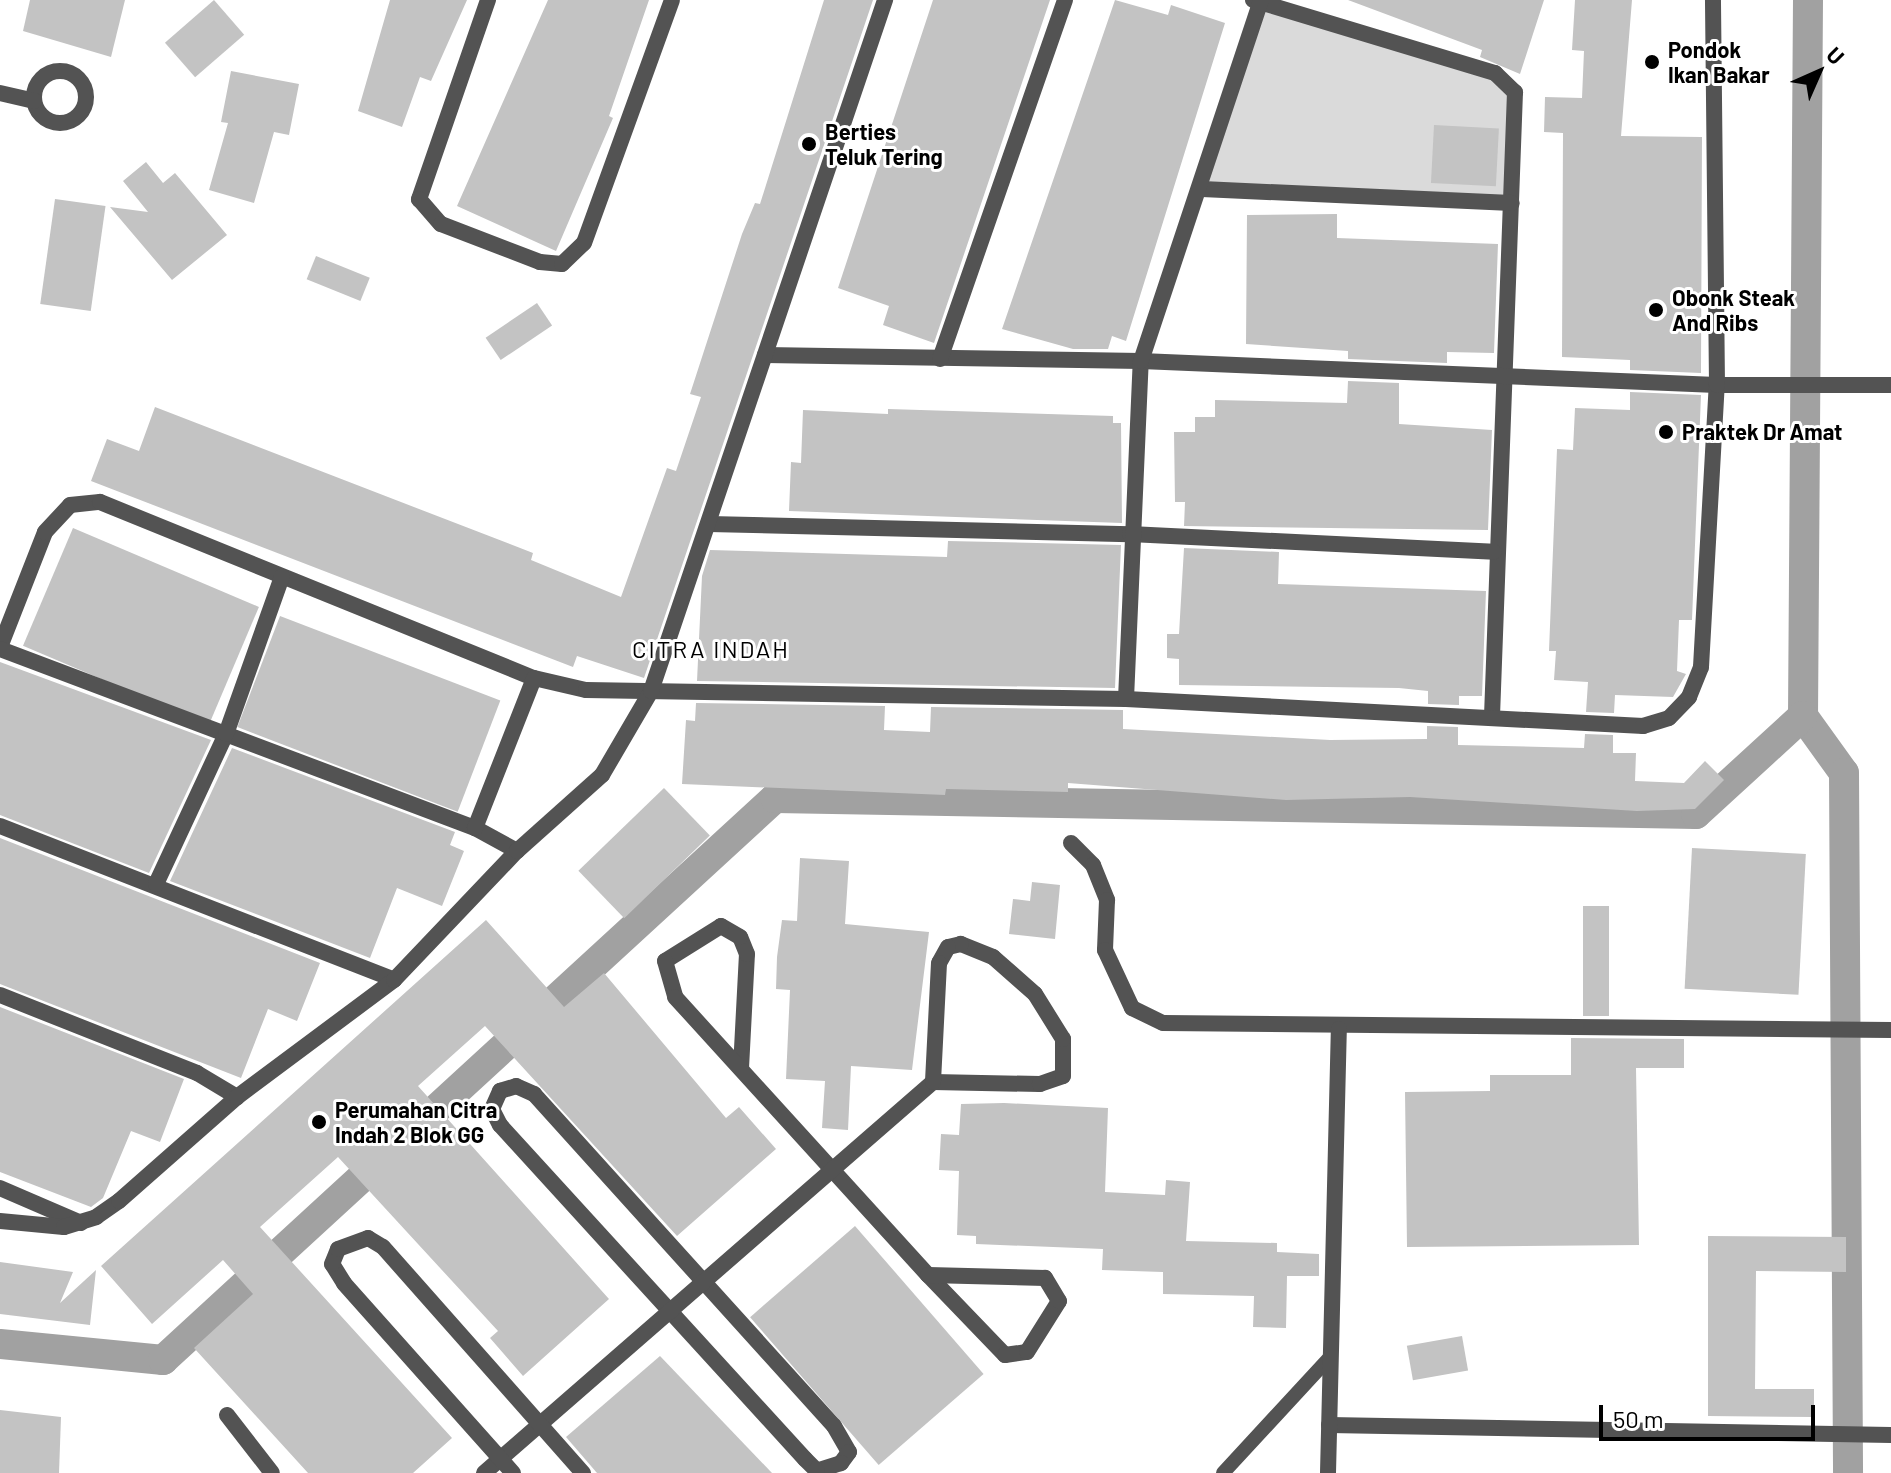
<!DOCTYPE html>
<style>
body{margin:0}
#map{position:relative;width:1891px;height:1473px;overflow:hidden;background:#fff;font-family:Barlow,sans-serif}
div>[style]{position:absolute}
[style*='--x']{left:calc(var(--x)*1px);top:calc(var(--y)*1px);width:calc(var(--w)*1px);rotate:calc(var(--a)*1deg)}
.green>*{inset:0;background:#dadada}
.canal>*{height:30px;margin:-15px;padding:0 15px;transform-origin:15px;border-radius:15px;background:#a1a1a1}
.building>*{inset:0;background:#c3c3c3;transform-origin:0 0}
.lane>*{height:14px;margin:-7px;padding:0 7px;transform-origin:7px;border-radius:7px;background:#535353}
.street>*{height:16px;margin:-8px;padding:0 8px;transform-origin:8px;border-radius:8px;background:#535353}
.street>.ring{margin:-8px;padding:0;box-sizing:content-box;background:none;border:16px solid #535353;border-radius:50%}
.dots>*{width:22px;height:22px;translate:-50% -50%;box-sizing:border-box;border:4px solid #fff;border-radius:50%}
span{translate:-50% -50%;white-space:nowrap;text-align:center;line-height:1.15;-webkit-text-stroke:6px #fff;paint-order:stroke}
.poi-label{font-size:22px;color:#000;font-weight:700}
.left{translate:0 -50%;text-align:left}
.neighbourhood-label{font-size:24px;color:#000;letter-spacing:2px}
.north{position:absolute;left:1779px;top:32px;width:80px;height:80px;-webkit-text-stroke:6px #fff;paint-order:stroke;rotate:45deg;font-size:22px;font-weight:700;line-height:32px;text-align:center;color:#000}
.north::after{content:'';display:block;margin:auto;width:28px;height:36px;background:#000;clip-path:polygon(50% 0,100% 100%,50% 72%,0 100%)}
.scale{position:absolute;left:1599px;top:1405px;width:216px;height:36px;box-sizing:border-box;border:4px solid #000;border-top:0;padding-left:10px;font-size:24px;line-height:28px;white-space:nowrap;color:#000;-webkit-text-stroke:6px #fff;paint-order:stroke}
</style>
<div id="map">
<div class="green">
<i style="clip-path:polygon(1256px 0,1493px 77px,1512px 93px,1510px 200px,1195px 181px)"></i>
</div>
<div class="canal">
<i style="--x:1808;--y:0;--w:716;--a:90.4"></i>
<i style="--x:1803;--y:716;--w:70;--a:54.3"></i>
<i style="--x:1844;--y:773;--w:700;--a:89.67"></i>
<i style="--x:0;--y:1344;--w:164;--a:5.6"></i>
<i style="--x:163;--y:1360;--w:831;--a:-42.56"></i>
<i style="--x:775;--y:798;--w:921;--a:1"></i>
<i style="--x:1696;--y:814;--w:145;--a:-42.5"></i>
</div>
<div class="building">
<i style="clip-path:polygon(30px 0,125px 0,111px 57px,23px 31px)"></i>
<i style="left:214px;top:0;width:46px;height:65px;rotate:49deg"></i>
<i style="clip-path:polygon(390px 0,467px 0,431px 81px,420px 77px,402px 127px,358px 111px)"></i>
<i style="clip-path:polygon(548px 0,649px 0,609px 116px,613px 118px,556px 251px,457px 206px)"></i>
<i style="clip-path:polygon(824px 0,873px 0,644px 678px,577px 656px,573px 667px,91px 481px,107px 439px,139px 451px,155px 407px,533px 553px,531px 560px,621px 597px,667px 468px,676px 471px,701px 397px,690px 394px,742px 234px,755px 203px,760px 204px)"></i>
<i style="clip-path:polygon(933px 0,1050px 0,934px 343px,883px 325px,889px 306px,838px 288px)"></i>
<i style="clip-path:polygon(1115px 0,1168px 15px,1171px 5px,1225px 23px,1126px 341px,1112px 336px,1108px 349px,1073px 349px,1002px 329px)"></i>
<i style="clip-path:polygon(1348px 0,1544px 0,1520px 74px,1480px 57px,1482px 50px)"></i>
<i style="clip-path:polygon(1575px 0,1632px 0,1621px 136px,1702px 137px,1701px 373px,1630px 370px,1630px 360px,1562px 357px,1563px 133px,1544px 132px,1545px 97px,1582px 98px,1584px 51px,1572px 50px)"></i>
<i style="clip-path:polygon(231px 71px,299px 84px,289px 135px,274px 132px,254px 203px,209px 190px,228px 123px,221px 122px)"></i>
<i style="left:1434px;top:125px;width:65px;height:58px;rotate:3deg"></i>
<i style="clip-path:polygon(146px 162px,163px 183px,175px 173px,227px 235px,172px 280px,110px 207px,148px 212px,123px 181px)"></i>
<i style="left:55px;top:199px;width:51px;height:106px;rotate:8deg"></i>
<i style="clip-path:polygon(1337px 214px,1337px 238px,1498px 244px,1494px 353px,1447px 352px,1447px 363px,1348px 359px,1348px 351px,1246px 344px,1247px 215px)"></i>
<i style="left:316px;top:256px;width:58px;height:25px;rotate:22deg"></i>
<i style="left:537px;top:303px;width:27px;height:62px;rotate:56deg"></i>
<i style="clip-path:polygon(1348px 381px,1399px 383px,1399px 424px,1492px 430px,1488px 530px,1184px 526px,1185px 502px,1175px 502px,1174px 432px,1195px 432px,1195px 417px,1215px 417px,1215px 400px,1347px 403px)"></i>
<i style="clip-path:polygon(1630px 392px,1701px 395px,1692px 620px,1679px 620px,1677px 671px,1686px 674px,1673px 697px,1615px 695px,1614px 713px,1586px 712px,1588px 682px,1554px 680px,1556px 651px,1549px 651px,1557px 449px,1573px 450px,1575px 408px,1630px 410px)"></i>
<i style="clip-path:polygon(888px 409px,1113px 416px,1113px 423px,1121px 423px,1122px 523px,789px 511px,791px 462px,801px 463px,803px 410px,888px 414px)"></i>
<i style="left:73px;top:528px;width:202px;height:128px;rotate:23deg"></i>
<i style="clip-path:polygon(948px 541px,1121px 545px,1115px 688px,697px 681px,702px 576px,710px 550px,947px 557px)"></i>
<i style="clip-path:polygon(1184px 548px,1279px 552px,1278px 584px,1486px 591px,1482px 696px,1459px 696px,1459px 705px,1428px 704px,1428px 691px,1399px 688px,1179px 685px,1179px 659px,1167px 658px,1167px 634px,1179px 634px)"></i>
<i style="left:280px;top:616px;width:236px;height:119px;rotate:21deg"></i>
<i style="clip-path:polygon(0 662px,211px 740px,149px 873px,0 815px)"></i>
<i style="clip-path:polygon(696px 703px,885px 706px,884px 730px,930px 732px,931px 707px,1123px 710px,1123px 729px,1330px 740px,1427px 739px,1427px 726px,1458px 727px,1458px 745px,1584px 748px,1585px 734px,1613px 735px,1613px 753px,1636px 753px,1635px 781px,1684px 783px,1705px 761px,1724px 780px,1695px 809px,1637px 811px,1410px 797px,1286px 800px,1068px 783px,1068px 792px,946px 789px,945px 795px,682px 784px,686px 720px,695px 721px)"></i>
<i style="clip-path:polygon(232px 748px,455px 832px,450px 845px,464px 851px,442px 906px,397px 888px,370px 958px,170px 881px)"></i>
<i style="left:664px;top:788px;width:66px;height:119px;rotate:46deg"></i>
<i style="clip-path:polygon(0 838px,320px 963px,297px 1021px,268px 1009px,241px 1078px,0 984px)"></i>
<i style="left:1692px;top:848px;width:114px;height:141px;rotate:3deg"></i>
<i style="clip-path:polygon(800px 858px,849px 861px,845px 924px,929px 932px,912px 1070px,851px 1066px,848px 1130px,822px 1128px,825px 1081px,786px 1079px,790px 990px,776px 989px,777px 957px,782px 920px,797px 921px)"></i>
<i style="clip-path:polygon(1032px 882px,1060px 885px,1055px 939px,1009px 934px,1013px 899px,1030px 901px)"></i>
<i style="left:1583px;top:906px;width:26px;height:110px"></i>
<i style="clip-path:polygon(486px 920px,564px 1007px,604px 973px,726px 1118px,739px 1107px,776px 1149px,677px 1236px,485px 1026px,418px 1086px,609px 1299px,523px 1376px,490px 1338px,498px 1331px,338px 1157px,260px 1227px,452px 1438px,413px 1473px,308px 1473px,194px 1348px,253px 1294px,223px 1260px,152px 1324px,101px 1266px)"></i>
<i style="clip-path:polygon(0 1007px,184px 1079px,160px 1142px,131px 1131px,103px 1198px,91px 1207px,0 1172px)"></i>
<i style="clip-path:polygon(1571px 1038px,1684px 1039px,1684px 1068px,1636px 1068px,1639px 1245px,1407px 1247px,1405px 1092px,1490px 1091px,1490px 1075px,1571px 1075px)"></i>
<i style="clip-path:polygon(1004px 1103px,1108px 1108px,1105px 1192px,1165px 1195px,1166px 1180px,1190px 1182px,1186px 1241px,1277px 1243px,1277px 1252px,1319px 1254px,1319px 1276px,1287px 1276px,1286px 1328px,1253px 1327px,1254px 1296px,1163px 1294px,1163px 1272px,1102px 1270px,1103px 1249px,976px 1244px,976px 1236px,957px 1235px,959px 1171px,939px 1170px,941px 1134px,959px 1135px,961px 1104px)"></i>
<i style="left:855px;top:1226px;width:196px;height:139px;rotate:49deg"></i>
<i style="clip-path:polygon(1708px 1236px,1846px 1237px,1846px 1272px,1756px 1271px,1755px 1389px,1814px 1389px,1814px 1417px,1708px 1416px)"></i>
<i style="clip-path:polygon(0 1262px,73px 1272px,60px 1303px,96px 1270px,90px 1325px,0 1314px)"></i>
<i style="left:1462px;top:1336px;width:35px;height:56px;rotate:80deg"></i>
<i style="clip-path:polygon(660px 1356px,772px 1473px,597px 1473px,566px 1437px)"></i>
<i style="clip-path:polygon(0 1410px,61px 1417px,59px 1473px,0 1473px)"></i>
</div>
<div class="lane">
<i style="--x:1223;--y:1473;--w:159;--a:-47.3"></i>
</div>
<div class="street">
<i style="--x:488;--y:0;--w:211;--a:109.1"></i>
<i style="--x:419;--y:199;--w:33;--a:49"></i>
<i style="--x:441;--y:224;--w:106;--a:21"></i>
<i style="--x:540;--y:262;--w:22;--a:5"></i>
<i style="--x:562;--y:264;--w:30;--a:-44"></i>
<i style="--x:584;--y:243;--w:258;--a:-70.1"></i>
<i style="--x:1253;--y:0;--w:253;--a:16.8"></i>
<i style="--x:1495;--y:73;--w:28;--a:44"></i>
<i style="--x:1515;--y:92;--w:624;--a:92.11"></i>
<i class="ring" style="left:34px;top:71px;width:36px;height:36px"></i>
<i style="--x:0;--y:93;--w:35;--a:13"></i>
<i style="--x:1202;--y:189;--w:310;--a:2.6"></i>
<i style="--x:765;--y:355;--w:376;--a:0.9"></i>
<i style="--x:1141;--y:361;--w:576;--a:2.39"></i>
<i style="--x:1717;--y:385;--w:174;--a:0"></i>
<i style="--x:940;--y:359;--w:380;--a:-70.8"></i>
<i style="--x:709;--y:524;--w:421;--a:1.4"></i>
<i style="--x:1130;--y:534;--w:364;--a:2.8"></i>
<i style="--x:0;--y:647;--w:123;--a:-68.6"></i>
<i style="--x:45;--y:532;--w:37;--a:-47"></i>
<i style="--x:70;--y:505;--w:30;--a:-6"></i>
<i style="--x:100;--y:502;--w:468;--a:22.1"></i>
<i style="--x:534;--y:678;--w:53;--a:13"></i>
<i style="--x:586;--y:690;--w:540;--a:0.95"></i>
<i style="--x:1126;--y:699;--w:518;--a:2.99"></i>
<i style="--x:1643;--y:726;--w:27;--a:-17"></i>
<i style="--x:1669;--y:718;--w:29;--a:-46"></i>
<i style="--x:1689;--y:697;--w:32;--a:-68"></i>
<i style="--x:1701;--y:667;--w:282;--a:-86.8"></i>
<i style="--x:1717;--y:385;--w:385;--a:-90.6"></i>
<i style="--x:0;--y:649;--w:508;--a:20.65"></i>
<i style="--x:475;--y:828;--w:48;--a:28.7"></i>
<i style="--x:1126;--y:699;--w:338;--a:-87.5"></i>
<i style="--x:1141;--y:361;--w:380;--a:-71.6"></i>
<i style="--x:0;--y:826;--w:423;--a:21.3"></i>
<i style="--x:475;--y:828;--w:161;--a:-68.5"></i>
<i style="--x:1071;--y:843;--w:31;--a:45"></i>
<i style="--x:1093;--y:865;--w:38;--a:68"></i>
<i style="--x:1107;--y:900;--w:50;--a:92.3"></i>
<i style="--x:1105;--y:950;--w:64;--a:65"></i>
<i style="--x:1132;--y:1008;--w:34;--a:26"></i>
<i style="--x:1163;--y:1023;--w:728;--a:0.55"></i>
<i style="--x:156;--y:884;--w:166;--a:-65"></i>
<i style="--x:226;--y:734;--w:167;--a:-70.4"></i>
<i style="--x:0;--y:995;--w:212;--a:21.6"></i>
<i style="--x:197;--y:1073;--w:47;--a:31"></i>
<i style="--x:741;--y:1068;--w:114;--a:-87"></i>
<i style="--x:747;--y:954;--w:18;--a:-112"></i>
<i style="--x:740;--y:937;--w:22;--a:-150"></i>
<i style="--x:721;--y:926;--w:66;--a:148"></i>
<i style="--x:665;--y:961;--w:37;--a:74"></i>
<i style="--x:675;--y:997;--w:376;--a:47.7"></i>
<i style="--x:928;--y:1275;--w:111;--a:46.1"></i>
<i style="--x:1005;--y:1355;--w:22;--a:-8"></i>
<i style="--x:1027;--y:1352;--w:60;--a:-57.9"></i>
<i style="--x:1059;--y:1301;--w:27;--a:-121"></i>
<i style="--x:1045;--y:1278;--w:117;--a:-178.5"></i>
<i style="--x:516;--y:1086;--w:20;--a:24"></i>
<i style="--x:534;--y:1094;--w:447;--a:47.9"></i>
<i style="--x:834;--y:1426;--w:30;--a:60"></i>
<i style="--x:849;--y:1452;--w:14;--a:126"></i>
<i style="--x:841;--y:1463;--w:25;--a:162"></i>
<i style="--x:817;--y:1471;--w:17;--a:-135"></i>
<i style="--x:805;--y:1459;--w:452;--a:-132.4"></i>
<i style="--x:500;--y:1125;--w:18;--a:-117"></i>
<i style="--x:492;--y:1109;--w:20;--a:-66"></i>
<i style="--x:500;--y:1091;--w:17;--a:-17"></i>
<i style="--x:0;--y:1188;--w:88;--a:23.4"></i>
<i style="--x:0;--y:1221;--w:64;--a:5.4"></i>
<i style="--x:64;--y:1227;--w:34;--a:-17"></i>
<i style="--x:96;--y:1217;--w:28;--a:-35"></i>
<i style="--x:119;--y:1201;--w:157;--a:-41.4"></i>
<i style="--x:237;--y:1097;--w:196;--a:-36.7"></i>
<i style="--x:394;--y:980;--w:178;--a:-46.4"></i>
<i style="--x:517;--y:851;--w:114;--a:-41.8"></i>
<i style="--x:602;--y:775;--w:97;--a:-59.7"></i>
<i style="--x:651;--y:691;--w:730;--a:-71.29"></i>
<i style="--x:227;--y:1415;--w:73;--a:52.2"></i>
<i style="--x:1329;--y:1425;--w:562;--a:1.02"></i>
<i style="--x:484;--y:1473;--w:595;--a:-41.05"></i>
<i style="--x:933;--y:1082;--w:107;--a:1.1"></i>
<i style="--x:1040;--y:1084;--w:24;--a:-19"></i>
<i style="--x:1063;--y:1076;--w:37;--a:-90"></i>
<i style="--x:1063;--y:1039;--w:53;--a:-121.9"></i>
<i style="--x:1035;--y:994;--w:56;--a:-138.6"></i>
<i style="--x:993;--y:957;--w:35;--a:-158"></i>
<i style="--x:961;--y:944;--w:13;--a:167"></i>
<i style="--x:948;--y:947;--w:18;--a:119"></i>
<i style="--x:939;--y:963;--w:119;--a:92.9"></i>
<i style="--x:513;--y:1473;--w:254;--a:-131.7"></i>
<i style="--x:344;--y:1283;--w:22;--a:-122"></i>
<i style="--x:332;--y:1264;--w:16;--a:-68"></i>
<i style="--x:338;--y:1249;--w:32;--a:-20"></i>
<i style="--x:368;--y:1238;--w:17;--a:31"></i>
<i style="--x:383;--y:1247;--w:302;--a:48.5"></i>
<i style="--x:1328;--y:1473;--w:444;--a:-88.6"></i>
</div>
<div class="dots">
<i style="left:1652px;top:62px;background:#000"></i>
<i style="left:809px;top:144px;background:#000"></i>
<i style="left:1656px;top:310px;background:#000"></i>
<i style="left:1666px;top:432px;background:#000"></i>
<i style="left:319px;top:1122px;background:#000"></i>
</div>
<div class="poi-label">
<span class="left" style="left:1668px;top:62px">Pondok<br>Ikan Bakar</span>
<span class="left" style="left:825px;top:144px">Berties<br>Teluk Tering</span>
<span class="left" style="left:1672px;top:310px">Obonk Steak<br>And Ribs</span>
<span class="left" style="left:1682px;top:432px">Praktek Dr Amat</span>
<span class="left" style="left:335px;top:1122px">Perumahan Citra<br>Indah 2 Blok GG</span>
</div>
<div class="neighbourhood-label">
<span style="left:711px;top:649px">CITRA INDAH</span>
</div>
<div class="north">U</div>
<div class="scale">50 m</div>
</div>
